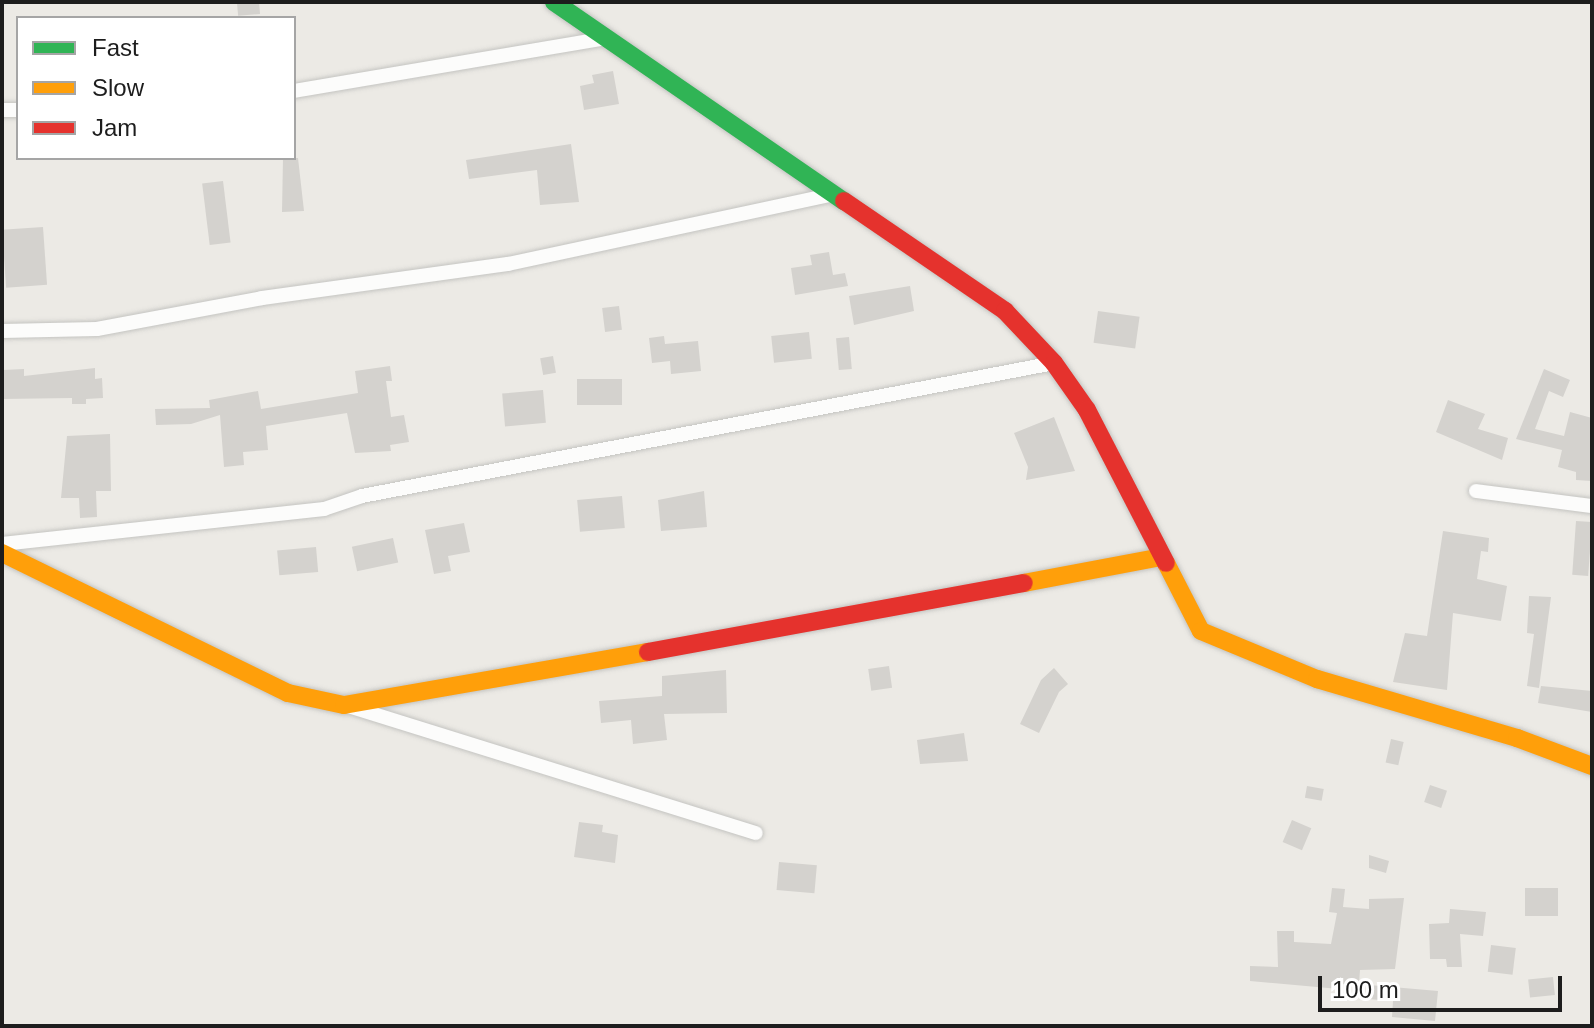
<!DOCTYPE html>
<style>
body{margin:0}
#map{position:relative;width:1594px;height:1028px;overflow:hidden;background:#eceae5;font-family:Arial,sans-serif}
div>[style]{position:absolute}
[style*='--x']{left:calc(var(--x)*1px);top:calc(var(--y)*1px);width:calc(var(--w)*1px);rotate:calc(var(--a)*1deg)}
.building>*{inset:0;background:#d4d2ce;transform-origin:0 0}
.roads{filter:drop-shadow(0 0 2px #c4c4c1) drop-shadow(0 0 2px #c4c4c1)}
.street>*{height:14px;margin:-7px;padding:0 7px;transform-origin:7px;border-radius:7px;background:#fcfcfb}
.fast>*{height:18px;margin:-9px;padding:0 9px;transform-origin:9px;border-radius:9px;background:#30b455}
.slow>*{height:18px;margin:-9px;padding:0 9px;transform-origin:9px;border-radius:9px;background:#ff9f0a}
.jam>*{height:18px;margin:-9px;padding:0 9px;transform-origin:9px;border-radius:9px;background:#e5322d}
span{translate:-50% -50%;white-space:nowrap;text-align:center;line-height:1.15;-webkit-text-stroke:8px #fff;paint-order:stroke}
.frame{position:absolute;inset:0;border:4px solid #1d1d1d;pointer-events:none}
.legend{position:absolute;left:16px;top:16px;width:280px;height:144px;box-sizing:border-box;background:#fff;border:2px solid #a5a5a5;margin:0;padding:10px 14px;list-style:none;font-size:24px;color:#1d1d1d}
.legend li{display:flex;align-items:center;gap:16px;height:40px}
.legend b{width:40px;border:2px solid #a5a5a5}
.scale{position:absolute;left:1318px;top:976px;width:244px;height:36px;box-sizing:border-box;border:4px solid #1d1d1d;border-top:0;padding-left:10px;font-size:24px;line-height:28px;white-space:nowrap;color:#1d1d1d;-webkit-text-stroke:6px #fff;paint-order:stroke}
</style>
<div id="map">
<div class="building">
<i style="left:259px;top:2px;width:12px;height:22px;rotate:85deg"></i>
<i style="clip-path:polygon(613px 71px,619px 104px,584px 110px,580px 86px,594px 83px,592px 75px)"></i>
<i style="clip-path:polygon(571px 144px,579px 202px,540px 205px,537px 170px,469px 179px,466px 160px)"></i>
<i style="clip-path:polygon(283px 158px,298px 158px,304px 211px,282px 212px)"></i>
<i style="left:223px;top:181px;width:62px;height:21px;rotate:83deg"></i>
<i style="left:43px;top:227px;width:58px;height:41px;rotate:86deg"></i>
<i style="clip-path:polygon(829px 252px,833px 275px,845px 273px,848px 286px,795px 295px,791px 268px,812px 265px,810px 255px)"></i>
<i style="clip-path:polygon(910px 286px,914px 311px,854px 325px,849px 296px)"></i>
<i style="left:619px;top:306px;width:24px;height:17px;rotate:83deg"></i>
<i style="left:1098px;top:311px;width:42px;height:32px;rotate:8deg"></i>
<i style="left:809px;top:332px;width:27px;height:38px;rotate:84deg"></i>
<i style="clip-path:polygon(664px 336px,665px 344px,698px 341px,701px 371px,671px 374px,670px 361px,652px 363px,649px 338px)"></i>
<i style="left:849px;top:337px;width:32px;height:13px;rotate:85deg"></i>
<i style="left:553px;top:356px;width:17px;height:13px;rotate:80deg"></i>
<i style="clip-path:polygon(390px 366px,392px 381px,386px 381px,391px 417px,404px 415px,409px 442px,390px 445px,391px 451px,355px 453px,347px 413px,266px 426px,268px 450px,243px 452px,244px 465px,224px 467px,220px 415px,191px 424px,156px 425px,155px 409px,210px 408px,209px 400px,258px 391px,261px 409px,358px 393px,355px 371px)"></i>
<i style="clip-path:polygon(95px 368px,95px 379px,102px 378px,103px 398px,86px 399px,86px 404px,72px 404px,72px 398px,2px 399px,3px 370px,24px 369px,24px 376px)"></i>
<i style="clip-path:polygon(1544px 369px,1570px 380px,1563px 397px,1549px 391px,1535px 429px,1564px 436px,1570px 412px,1592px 418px,1592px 481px,1576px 480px,1576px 472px,1558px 467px,1562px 450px,1516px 439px)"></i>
<i style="left:622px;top:379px;width:26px;height:45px;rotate:90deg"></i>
<i style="left:543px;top:390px;width:33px;height:41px;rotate:85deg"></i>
<i style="clip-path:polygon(1448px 400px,1485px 414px,1478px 429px,1508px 438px,1502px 460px,1436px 432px)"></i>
<i style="clip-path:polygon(1054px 417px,1075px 471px,1026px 480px,1028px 467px,1014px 433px)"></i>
<i style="clip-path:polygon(110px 434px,111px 491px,96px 491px,97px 517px,80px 518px,79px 498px,61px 498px,67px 436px)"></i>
<i style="clip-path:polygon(704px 491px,707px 527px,661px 531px,658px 500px)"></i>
<i style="left:622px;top:496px;width:32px;height:45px;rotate:85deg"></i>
<i style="left:1576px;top:521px;width:16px;height:54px;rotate:4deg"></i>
<i style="clip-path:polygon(464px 523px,470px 552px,448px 556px,451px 571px,434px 574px,425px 530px)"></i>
<i style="clip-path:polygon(1443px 531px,1489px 538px,1488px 552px,1481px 551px,1477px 579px,1507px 586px,1501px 621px,1453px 613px,1447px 690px,1393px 682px,1405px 633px,1427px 636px)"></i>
<i style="left:393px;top:538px;width:25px;height:42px;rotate:78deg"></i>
<i style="left:316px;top:547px;width:25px;height:39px;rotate:85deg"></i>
<i style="clip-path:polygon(1529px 596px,1551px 597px,1539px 688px,1527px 686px,1534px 634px,1527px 633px)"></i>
<i style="left:889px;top:666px;width:22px;height:21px;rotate:82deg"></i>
<i style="clip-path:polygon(1054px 668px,1068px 684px,1059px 692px,1039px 733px,1020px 724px,1041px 680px)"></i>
<i style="clip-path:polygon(726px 670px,727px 713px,664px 714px,667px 740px,633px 744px,631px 720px,601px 723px,599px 701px,662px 696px,662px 676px)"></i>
<i style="clip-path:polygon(1541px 686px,1592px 691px,1592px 712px,1538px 703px)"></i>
<i style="clip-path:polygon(964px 733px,968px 761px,920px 764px,917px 740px)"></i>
<i style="left:1391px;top:739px;width:13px;height:24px;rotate:13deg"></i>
<i style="left:1430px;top:785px;width:18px;height:18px;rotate:19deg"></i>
<i style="left:1307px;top:786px;width:17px;height:12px;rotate:10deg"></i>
<i style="left:1292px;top:820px;width:21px;height:24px;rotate:23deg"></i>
<i style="clip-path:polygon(579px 822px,603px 825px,602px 832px,618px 835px,615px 863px,574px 857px)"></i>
<i style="clip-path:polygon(1369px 855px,1389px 861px,1386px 873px,1369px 868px)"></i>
<i style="left:779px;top:862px;width:38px;height:28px;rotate:5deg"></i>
<i style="clip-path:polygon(1332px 888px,1345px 889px,1343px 907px,1369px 909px,1369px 899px,1404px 898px,1395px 969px,1360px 970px,1359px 984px,1339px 984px,1339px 989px,1250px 981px,1250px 966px,1278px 967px,1277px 931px,1294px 931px,1294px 942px,1331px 944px,1337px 913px,1329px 912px)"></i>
<i style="left:1558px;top:888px;width:28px;height:33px;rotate:90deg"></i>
<i style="clip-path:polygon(1450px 909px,1486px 912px,1483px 936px,1460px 934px,1462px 967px,1447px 967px,1446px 959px,1430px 959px,1429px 924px,1449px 923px)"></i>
<i style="left:1491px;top:945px;width:25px;height:27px;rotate:7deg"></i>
<i style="left:1553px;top:977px;width:18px;height:25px;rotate:84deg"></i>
<i style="clip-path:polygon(1369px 985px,1438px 991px,1435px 1021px,1392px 1017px,1393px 1001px,1368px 999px)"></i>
</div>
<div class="roads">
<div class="street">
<i style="--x:294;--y:91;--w:317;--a:-9.6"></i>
<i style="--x:2;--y:110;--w:16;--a:0"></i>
<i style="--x:2;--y:331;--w:95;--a:-1.2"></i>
<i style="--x:97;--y:329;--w:168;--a:-10.6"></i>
<i style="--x:262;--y:298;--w:248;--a:-7.9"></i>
<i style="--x:508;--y:264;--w:334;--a:-12.1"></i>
<i style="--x:1476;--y:491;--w:117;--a:7.4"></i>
<i style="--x:2;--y:544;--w:324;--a:-6.2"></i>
<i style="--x:324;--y:509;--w:40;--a:-18.9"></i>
<i style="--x:362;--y:496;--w:705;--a:-10.88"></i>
<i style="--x:348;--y:706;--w:427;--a:17.3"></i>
</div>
<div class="fast">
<i style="--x:554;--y:2;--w:352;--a:34.5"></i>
</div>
<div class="slow">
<i style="--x:2;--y:553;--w:318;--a:26.1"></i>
<i style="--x:288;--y:693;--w:57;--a:12.1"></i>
<i style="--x:344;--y:705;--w:309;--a:-9.9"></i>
<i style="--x:1166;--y:563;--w:76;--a:62.8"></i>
<i style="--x:1201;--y:631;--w:126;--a:22.5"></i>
<i style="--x:1317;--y:679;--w:209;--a:16.4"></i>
<i style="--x:1517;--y:738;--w:80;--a:20.5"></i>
<i style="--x:1024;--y:583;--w:139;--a:-10.7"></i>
</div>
<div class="jam">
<i style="--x:844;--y:201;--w:195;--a:34.3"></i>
<i style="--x:1005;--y:311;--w:71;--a:46.7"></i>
<i style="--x:1054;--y:363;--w:57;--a:54.9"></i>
<i style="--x:1087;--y:410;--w:172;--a:62.7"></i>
<i style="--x:648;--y:652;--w:382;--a:-10.4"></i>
</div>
</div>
<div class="frame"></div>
<ul class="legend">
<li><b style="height:10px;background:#30b455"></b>Fast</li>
<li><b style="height:10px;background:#ff9f0a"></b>Slow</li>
<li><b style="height:10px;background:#e5322d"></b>Jam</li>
</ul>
<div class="scale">100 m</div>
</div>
